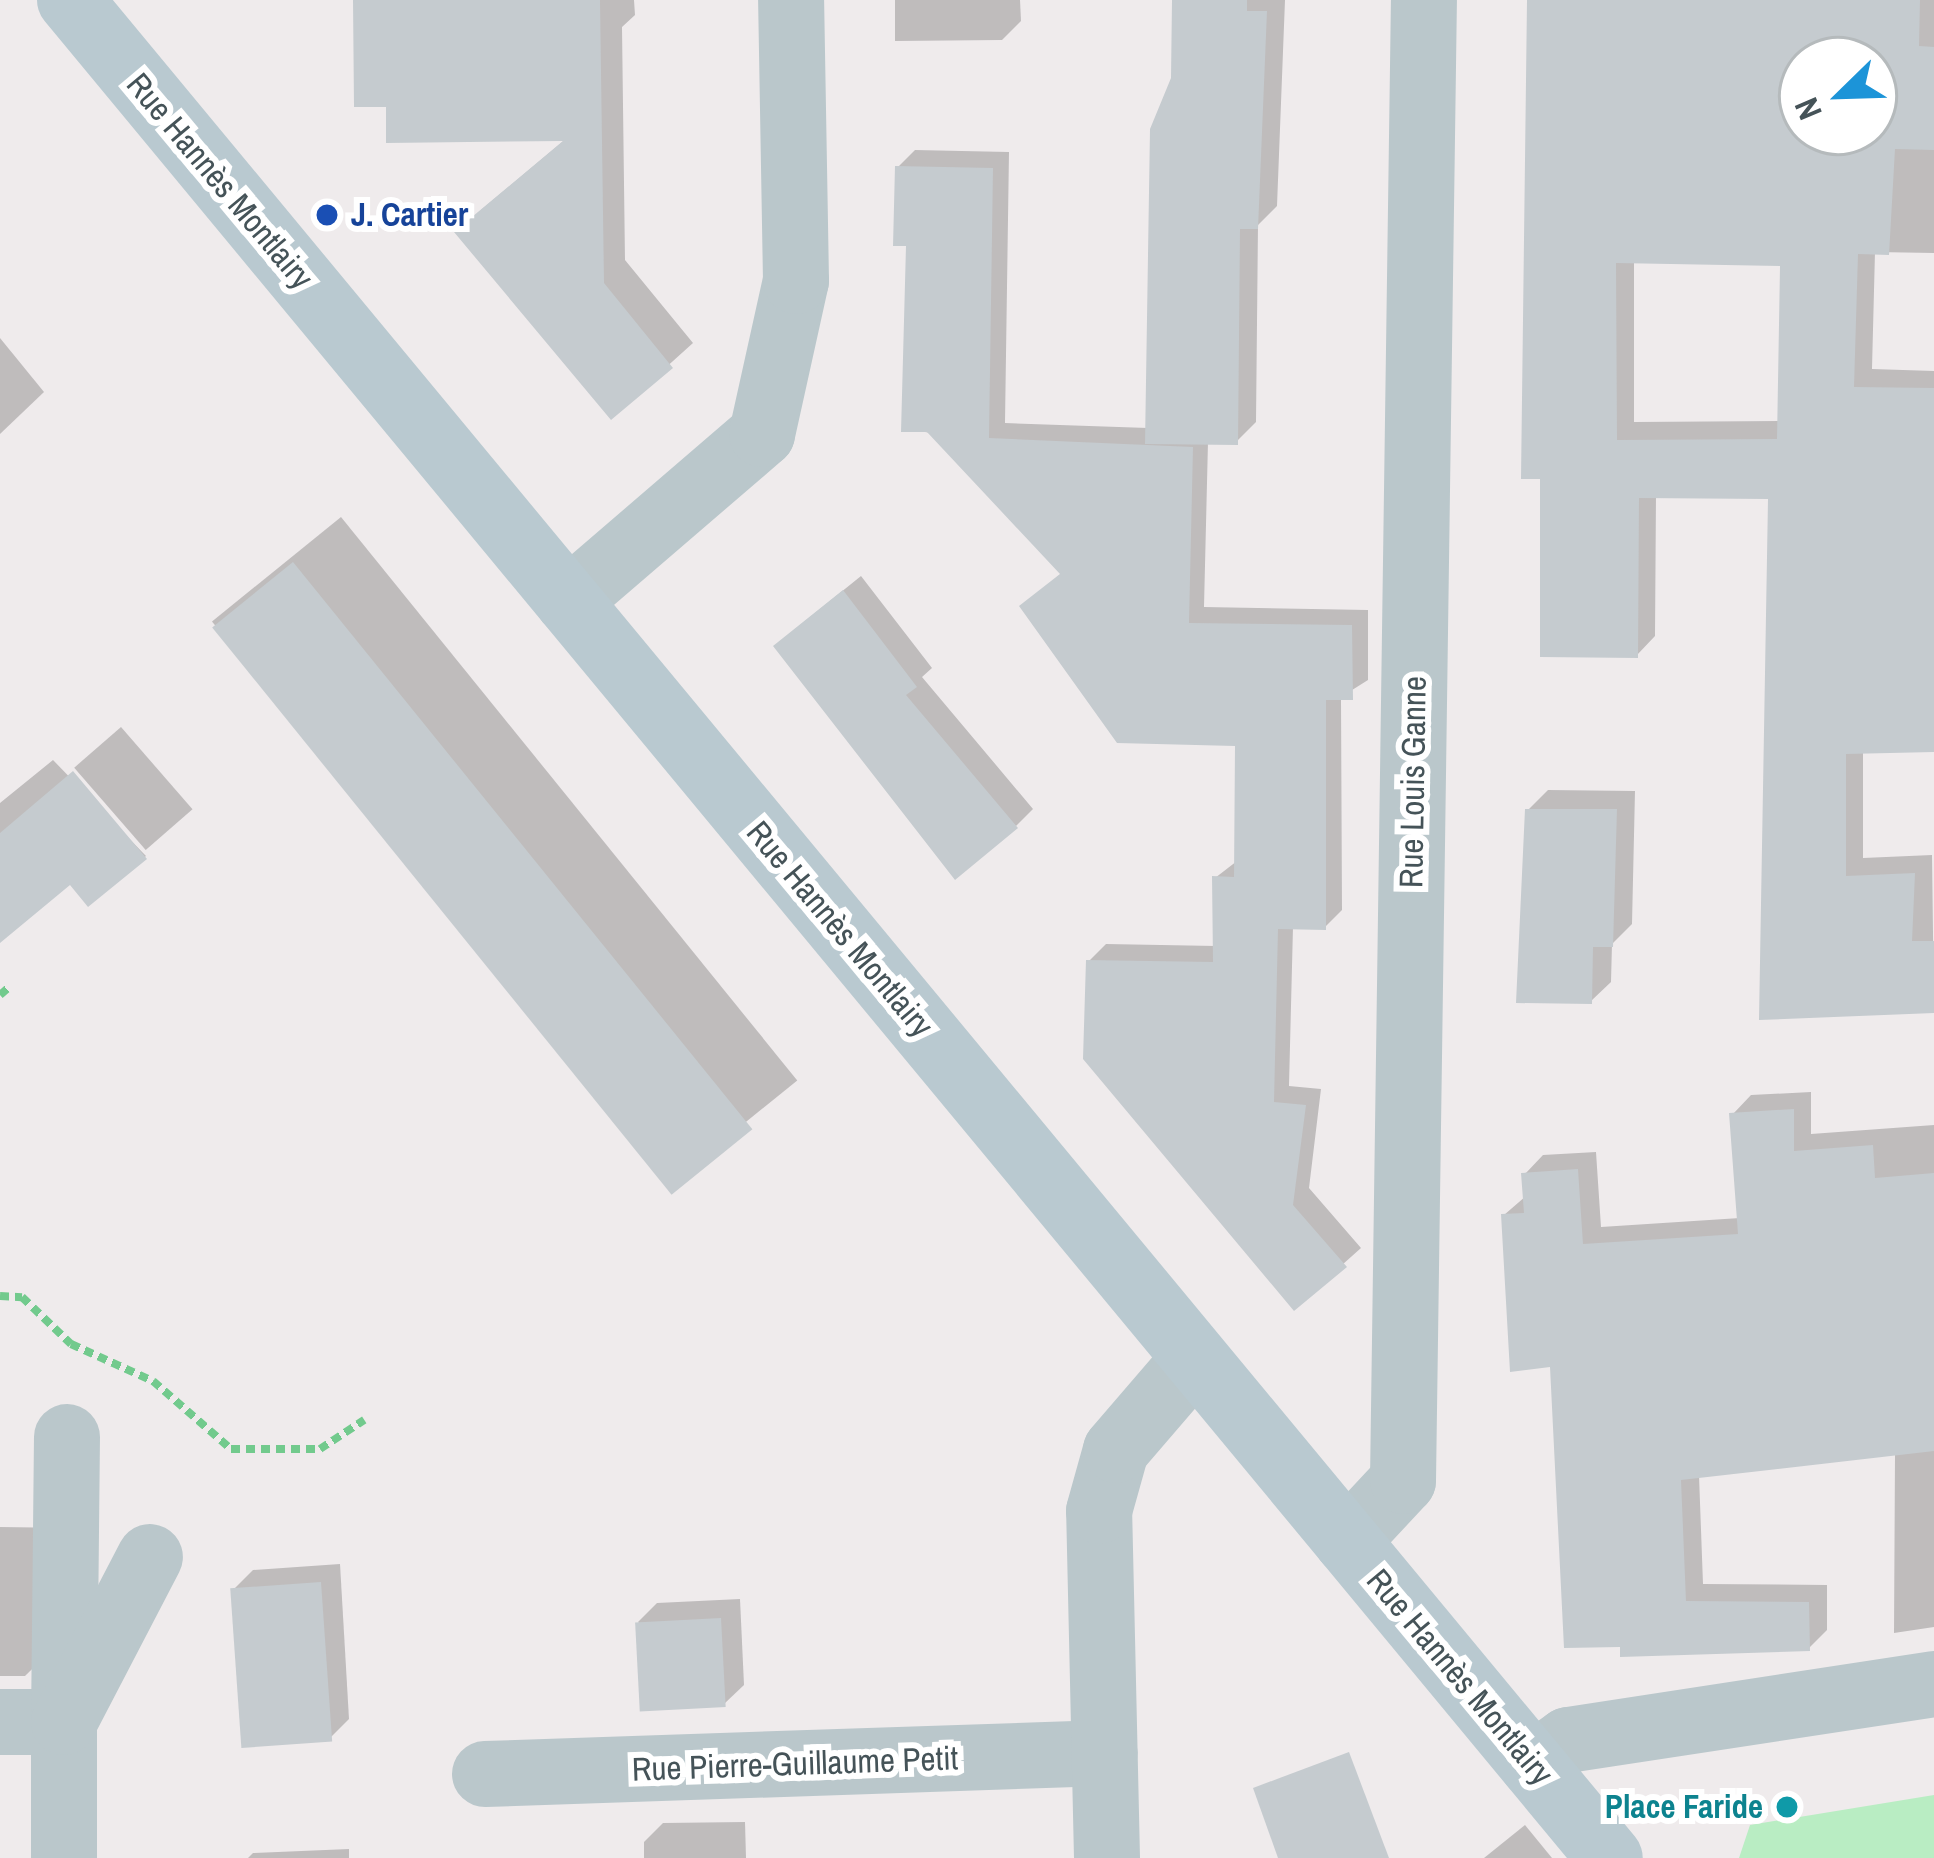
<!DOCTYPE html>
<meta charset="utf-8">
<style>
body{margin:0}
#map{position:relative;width:1934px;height:1858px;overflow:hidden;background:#efebec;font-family:"Archivo Narrow",sans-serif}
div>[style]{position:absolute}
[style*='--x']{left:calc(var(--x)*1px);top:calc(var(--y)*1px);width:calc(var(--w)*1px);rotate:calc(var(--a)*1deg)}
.green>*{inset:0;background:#b9edc3}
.shadow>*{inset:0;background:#0003;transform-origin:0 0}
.building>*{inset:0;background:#c5cbcf;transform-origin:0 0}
.path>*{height:8px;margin-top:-4px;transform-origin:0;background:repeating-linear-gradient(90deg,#72ca8d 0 9px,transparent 0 15px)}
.street>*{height:66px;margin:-33px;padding:0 33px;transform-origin:33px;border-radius:33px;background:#bac7cb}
.secondary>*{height:66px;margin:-33px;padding:0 33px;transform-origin:33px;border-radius:33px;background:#b9c9d0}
.dots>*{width:33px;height:33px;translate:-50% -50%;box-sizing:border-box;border:6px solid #fff;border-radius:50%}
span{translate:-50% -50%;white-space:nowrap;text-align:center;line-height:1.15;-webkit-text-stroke:12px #fff;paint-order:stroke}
.street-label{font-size:33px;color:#455358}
.transit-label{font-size:33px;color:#164399;font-weight:700}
.left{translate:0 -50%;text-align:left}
.culture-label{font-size:33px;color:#0d838f;font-weight:700}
.right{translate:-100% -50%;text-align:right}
.north{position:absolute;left:1778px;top:36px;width:120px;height:120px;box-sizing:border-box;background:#fff;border:3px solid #b5babc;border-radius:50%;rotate:247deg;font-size:33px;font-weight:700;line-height:48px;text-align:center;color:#455358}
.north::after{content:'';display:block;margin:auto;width:42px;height:54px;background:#1c94d8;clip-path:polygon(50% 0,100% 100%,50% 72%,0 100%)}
</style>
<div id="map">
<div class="green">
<i style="clip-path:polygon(1934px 1795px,1934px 1858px,1739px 1858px,1750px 1825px)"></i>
</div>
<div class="shadow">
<i style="clip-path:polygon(356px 0,634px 0,635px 15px,622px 27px,625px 260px,693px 343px,612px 416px,481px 210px,567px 138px,389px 104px)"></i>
<i style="clip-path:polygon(895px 0,1020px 0,1021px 21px,1002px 40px,895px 41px)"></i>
<i style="clip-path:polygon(1181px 0,1285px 0,1277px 206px,1258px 225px,1256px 422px,1236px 442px,1208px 442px,1204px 607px,1368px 610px,1368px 680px,1341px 697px,1342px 910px,1325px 927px,1293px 927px,1289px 1086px,1321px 1089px,1309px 1188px,1361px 1248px,1295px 1307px,1089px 961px,1106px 944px,1216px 946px,1215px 878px,1237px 861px,1238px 743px,1023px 607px,1063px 572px,932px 433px,904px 429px,909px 243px,898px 167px,915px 150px,1009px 152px,1005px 423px,1148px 428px)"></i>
<i style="clip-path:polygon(evenodd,1529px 0,1934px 0,1934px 253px,1875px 252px,1872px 369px,1934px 371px,1934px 749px,1863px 751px,1863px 858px,1932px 855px,1934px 1011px,1762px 1016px,1771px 496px,1656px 495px,1655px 636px,1637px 655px,1543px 476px,1529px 0,1802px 60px,1874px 60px,1874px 132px,1802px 132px,1802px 60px,1529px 0,1634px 261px,1783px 263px,1780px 421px,1634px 422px,1634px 261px)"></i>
<i style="clip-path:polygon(0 338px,44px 392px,0 434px)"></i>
<i style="left:341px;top:517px;width:725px;height:166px;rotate:51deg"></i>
<i style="clip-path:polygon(861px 576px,932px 668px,922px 677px,1033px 809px,1016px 826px,794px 630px)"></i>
<i style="left:121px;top:727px;width:109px;height:62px;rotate:49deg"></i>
<i style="clip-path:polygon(53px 760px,146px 856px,88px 903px,71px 881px,0 939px,0 803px)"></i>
<i style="clip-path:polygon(1548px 790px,1635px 791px,1632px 924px,1612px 944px,1611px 982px,1591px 1001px,1528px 810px)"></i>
<i style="clip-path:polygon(1811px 1092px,1811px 1134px,1934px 1125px,1934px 1627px,1894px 1633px,1895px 1453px,1699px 1475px,1703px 1584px,1827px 1585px,1827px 1630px,1809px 1648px,1623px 1654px,1553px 1364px,1504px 1215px,1526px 1196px,1525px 1174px,1543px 1155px,1596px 1152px,1601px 1227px,1740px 1218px,1733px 1114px,1751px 1095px)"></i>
<i style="clip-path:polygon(0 1527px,74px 1528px,72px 1630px,25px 1676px,0 1676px)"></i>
<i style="clip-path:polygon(340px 1564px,349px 1719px,329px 1739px,233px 1590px,253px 1570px)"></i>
<i style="clip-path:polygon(740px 1599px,744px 1685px,724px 1704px,638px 1622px,657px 1603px)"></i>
<i style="clip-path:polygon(745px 1822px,746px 1858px,644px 1858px,644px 1842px,663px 1823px)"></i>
<i style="clip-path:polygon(1525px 1825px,1552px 1858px,1484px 1858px)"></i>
<i style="clip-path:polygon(349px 1849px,349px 1858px,248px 1858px,253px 1853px)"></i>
</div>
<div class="building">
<i style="clip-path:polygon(353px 0,600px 0,604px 283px,673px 368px,611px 420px,454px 232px,563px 141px,386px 143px,386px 107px,354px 107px)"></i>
<i style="clip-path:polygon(1172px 0,1247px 0,1247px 11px,1267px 11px,1258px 229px,1240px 229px,1238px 445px,1145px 444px,1150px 129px,1171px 78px)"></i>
<i style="clip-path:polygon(evenodd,1527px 0,1920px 0,1919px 46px,1934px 47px,1934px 150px,1895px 149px,1889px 255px,1858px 254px,1854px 387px,1934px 388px,1934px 752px,1846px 754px,1846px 876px,1915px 873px,1912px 941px,1934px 941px,1934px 1013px,1759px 1020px,1768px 499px,1639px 498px,1638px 658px,1540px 657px,1540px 479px,1521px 479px,1527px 0,1802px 60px,1874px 60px,1874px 132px,1802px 132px,1802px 60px,1527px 0,1616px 263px,1780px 266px,1777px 439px,1617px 440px,1616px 263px)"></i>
<i style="clip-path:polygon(895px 166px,993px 168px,989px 438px,1193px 447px,1189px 623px,1352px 625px,1353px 700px,1326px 700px,1326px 930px,1278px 929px,1274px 1102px,1306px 1105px,1293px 1205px,1347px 1267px,1294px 1311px,1083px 1059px,1086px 960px,1213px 962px,1212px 876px,1234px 877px,1235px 746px,1117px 743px,1019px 606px,1060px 574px,927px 432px,901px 432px,906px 246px,893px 246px)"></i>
<i style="left:293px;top:562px;width:730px;height:104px;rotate:51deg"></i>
<i style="clip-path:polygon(843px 590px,917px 687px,906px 695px,1018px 828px,955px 880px,773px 646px)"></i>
<i style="clip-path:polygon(73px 771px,147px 859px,88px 907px,70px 885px,0 943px,0 833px)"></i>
<i style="clip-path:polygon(1525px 809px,1617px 809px,1613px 947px,1593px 947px,1592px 1004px,1516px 1003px)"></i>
<i style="clip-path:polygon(1794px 1109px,1794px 1151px,1873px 1145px,1875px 1178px,1934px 1173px,1934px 1451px,1681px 1480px,1686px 1601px,1809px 1602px,1810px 1651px,1620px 1657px,1620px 1647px,1564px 1648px,1550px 1367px,1510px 1372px,1501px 1214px,1524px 1213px,1521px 1173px,1578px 1169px,1583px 1244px,1738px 1234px,1729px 1113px)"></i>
<i style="left:321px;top:1582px;width:160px;height:91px;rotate:86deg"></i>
<i style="left:721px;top:1618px;width:89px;height:86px;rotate:87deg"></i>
<i style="clip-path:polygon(1349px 1752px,1389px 1858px,1278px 1858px,1253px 1788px)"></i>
</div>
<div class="path">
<i style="--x:0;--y:995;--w:11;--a:-41"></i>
<i style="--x:0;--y:1296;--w:22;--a:3"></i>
<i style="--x:22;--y:1297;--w:68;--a:43.8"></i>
<i style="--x:71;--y:1344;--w:90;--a:24.3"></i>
<i style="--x:153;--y:1381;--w:103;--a:41.1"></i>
<i style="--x:231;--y:1449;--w:89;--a:0"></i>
<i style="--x:320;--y:1449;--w:53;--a:-33.4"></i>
</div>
<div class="street">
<i style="--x:568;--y:601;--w:256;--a:-40.7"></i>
<i style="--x:762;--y:434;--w:157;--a:-77.5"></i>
<i style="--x:796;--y:281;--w:281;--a:-91"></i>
<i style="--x:1347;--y:1541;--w:82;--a:-47"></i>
<i style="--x:1403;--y:1481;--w:1481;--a:-89.19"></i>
<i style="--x:0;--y:1722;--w:64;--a:0"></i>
<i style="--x:64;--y:1722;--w:285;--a:-89.4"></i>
<i style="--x:1533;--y:1765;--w:43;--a:-35.5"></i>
<i style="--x:1568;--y:1740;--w:370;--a:-8.7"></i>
<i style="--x:485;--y:1774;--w:620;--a:-1.94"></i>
<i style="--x:64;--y:1858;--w:136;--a:-90"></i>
<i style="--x:64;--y:1722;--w:186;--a:-62.5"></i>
<i style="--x:1107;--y:1858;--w:347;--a:-91.3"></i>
<i style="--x:1099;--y:1511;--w:63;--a:-74.4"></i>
<i style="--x:1116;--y:1450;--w:121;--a:-49.3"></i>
</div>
<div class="secondary">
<i style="--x:70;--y:0;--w:2413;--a:50.35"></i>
</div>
<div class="dots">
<i style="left:327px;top:215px;background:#1a4fb4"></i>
<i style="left:1787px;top:1807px;background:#0f9aa8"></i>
</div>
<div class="street-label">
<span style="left:220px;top:181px;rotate:50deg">Rue Hannès Montlairy</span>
<span style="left:1413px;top:782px;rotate:-89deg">Rue Louis Ganne</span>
<span style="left:840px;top:929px;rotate:50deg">Rue Hannès Montlairy</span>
<span style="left:1460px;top:1677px;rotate:50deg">Rue Hannès Montlairy</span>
<span style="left:795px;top:1764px;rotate:-2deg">Rue Pierre-Guillaume Petit</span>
</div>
<div class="transit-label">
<span class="left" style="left:351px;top:215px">J. Cartier</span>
</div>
<div class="culture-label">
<span class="right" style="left:1763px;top:1807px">Place Faride</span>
</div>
<div class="north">N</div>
</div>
